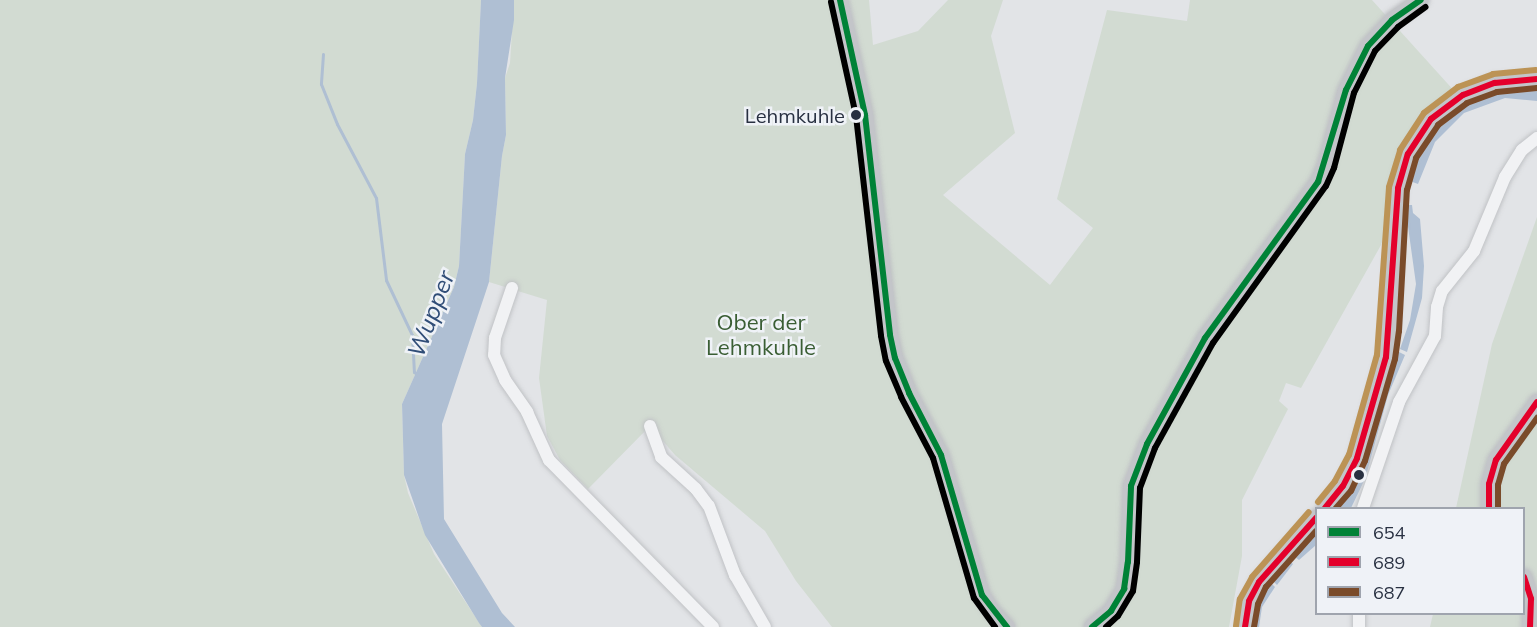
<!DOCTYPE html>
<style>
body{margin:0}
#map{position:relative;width:1537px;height:627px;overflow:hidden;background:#e2e4e7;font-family:Mulish,sans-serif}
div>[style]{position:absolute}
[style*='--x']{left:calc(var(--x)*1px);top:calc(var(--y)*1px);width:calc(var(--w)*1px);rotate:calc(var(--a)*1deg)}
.green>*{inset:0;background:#d2dbd2}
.water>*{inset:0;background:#afbfd3}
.stream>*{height:3px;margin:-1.5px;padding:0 1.5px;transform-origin:1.5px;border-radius:1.5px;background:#afbfd3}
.roads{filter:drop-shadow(0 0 2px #c0c2c5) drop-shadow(0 0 2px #c0c2c5)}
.minor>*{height:12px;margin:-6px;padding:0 6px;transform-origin:6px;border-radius:6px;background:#f1f2f4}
.secondary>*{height:16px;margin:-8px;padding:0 8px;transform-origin:8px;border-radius:8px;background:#c3c5c9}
.bus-1>*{height:6px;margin:-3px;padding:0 3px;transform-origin:3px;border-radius:3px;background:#008237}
.bus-2>*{height:6px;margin:-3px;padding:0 3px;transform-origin:3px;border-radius:3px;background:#e4002b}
.bus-3>*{height:6px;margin:-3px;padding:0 3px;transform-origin:3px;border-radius:3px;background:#7a4b2a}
.bus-4>*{height:6px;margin:-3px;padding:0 3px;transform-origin:3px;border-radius:3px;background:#000}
.bus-5>*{height:6px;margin:-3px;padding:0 3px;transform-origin:3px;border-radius:3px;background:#bc9355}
.dots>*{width:16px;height:16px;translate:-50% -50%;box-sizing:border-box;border:3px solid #eff2f7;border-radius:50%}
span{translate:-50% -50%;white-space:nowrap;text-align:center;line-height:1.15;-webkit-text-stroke:5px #eff2f7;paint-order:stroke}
.bus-label{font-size:20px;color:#283041}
.right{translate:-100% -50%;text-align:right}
.park-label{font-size:22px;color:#3a5e34}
.water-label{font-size:24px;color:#304d77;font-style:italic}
.legend{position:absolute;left:1315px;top:507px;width:210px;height:108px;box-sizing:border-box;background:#eff2f7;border:2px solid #9fa4ae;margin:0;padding:8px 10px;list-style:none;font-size:18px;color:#283041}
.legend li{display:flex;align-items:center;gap:12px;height:30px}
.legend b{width:30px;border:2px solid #9fa4ae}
</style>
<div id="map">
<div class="green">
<i style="clip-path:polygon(0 0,481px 0,477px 83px,473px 120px,465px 154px,459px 266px,454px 287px,402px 404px,404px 475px,408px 493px,434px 554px,482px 627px,0 627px)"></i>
<i style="clip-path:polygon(514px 0,869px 0,873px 45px,918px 31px,948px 0,1003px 0,991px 36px,1015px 133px,943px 195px,1050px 285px,1093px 228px,1057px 199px,1107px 10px,1187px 21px,1190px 0,1372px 0,1457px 94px,1421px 123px,1391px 231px,1386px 231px,1381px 245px,1301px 388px,1286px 383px,1279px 401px,1288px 409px,1242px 500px,1242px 556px,1229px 627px,832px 627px,796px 581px,765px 531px,675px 455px,650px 426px,588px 489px,560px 460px,547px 436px,539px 378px,547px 300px,489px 282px,502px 156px,506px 135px,505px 78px,510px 63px)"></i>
<i style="clip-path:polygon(1537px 217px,1537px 627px,1430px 627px,1433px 614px,1524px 614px,1524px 508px,1456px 508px,1492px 344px)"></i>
</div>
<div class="water">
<i style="clip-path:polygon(481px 0,514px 0,514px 20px,505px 78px,506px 135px,502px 156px,489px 282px,442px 424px,444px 519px,502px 613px,515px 627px,482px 627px,479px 623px,425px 535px,404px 475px,402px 404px,454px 287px,459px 266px,465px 154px,473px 120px,477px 83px)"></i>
<i style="clip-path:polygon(1516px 88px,1537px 88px,1537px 101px,1505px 98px,1464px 113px,1435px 142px,1418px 184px,1407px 180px,1417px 153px,1438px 124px,1468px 100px,1488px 92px)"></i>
<i style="clip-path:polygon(1405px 205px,1412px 205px,1413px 213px,1420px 219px,1424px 266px,1422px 298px,1407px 352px,1400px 349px,1410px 320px,1416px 284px)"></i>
<i style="clip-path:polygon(1399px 352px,1405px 355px,1388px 395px,1366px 476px,1359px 471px,1391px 364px)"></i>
<i style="clip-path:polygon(1359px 475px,1365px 479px,1351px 508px,1331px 508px,1351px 489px)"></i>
<i style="clip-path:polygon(1316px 525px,1316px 545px,1299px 560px,1291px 554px)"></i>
<i style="clip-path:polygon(1287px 559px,1293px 564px,1277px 585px,1270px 578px)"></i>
<i style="clip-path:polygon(1268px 580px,1275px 587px,1262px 607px,1259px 627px,1251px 627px,1255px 602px)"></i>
</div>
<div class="stream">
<i style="--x:323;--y:54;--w:30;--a:94"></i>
<i style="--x:321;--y:84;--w:43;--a:68.2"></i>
<i style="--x:337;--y:124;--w:84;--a:62.2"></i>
<i style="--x:376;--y:198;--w:83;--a:83"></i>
<i style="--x:386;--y:280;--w:61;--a:64.7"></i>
<i style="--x:412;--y:335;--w:37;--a:87"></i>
<i style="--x:414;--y:372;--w:4;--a:34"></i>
</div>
<div class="roads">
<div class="minor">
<i style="--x:512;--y:288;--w:53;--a:108.8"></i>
<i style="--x:495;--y:338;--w:17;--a:93"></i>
<i style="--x:494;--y:355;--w:27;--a:66"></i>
<i style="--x:505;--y:380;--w:39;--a:55"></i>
<i style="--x:527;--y:412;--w:53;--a:65.4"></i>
<i style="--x:549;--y:460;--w:234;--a:45.5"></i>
<i style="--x:650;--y:426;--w:33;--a:70"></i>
<i style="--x:661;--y:457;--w:47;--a:42.4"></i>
<i style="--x:696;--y:489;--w:21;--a:53"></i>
<i style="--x:709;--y:506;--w:74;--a:69.4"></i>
<i style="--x:735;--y:575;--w:60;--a:60"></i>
<i style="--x:1363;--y:508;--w:112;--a:-71.2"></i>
<i style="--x:1399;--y:402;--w:75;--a:-61.4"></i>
<i style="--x:1435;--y:336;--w:29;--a:-86"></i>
<i style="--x:1437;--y:307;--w:17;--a:-73"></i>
<i style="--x:1442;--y:291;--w:51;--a:-51.3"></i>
<i style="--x:1474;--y:251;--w:80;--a:-67.3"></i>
<i style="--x:1505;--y:177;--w:32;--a:-58"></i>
<i style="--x:1522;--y:150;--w:19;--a:-39"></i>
<i style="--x:1359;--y:627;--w:13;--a:-90"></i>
</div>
<div class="secondary">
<i style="--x:840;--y:0;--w:118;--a:77.7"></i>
<i style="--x:865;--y:115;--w:221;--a:83.5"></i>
<i style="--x:890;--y:335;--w:24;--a:78"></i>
<i style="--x:895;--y:358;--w:38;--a:68"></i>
<i style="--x:909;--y:393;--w:70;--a:62.7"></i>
<i style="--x:941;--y:455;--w:146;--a:73.7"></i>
<i style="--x:982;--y:595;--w:19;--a:58"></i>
<i style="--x:992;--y:611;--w:22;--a:47"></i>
<i style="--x:1325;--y:508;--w:28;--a:-51"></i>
<i style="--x:1343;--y:486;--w:31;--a:-63"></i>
<i style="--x:1357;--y:458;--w:105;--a:-74"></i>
<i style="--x:1386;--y:357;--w:27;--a:-82"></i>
<i style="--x:1390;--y:330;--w:142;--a:-86.8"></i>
<i style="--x:1398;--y:188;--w:35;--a:-74"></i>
<i style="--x:1408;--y:154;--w:42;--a:-56.7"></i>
<i style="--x:1431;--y:119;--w:40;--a:-37"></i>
<i style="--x:1463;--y:95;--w:34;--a:-21"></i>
<i style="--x:1495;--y:83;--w:42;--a:-5.4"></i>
<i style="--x:1489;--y:508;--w:24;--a:-90"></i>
<i style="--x:1489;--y:484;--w:25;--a:-74"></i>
<i style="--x:1496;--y:460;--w:71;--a:-54.7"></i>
<i style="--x:1524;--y:577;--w:23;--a:72"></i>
<i style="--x:1531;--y:599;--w:28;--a:92"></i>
<i style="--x:1092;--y:627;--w:25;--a:-40"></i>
<i style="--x:1111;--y:611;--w:26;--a:-59"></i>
<i style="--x:1124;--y:589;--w:27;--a:-82"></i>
<i style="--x:1128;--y:562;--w:76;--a:-87.7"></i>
<i style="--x:1131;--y:486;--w:45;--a:-69.1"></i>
<i style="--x:1147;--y:444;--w:121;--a:-61.3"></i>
<i style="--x:1205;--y:338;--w:193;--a:-54.1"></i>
<i style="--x:1318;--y:182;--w:17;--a:-66"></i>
<i style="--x:1325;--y:166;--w:79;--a:-74.6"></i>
<i style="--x:1346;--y:90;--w:49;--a:-63.4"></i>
<i style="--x:1368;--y:46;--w:35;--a:-47"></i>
<i style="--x:1392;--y:20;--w:35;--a:-35"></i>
<i style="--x:1245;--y:627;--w:26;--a:-81"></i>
<i style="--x:1249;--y:601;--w:21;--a:-62"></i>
<i style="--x:1259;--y:582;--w:86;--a:-48.3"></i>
</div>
</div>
<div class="bus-1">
<i style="--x:840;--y:0;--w:118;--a:77.7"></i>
<i style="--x:865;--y:115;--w:221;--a:83.5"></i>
<i style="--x:890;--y:335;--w:24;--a:78"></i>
<i style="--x:895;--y:358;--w:38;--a:68"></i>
<i style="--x:909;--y:393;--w:70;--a:62.7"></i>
<i style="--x:941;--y:455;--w:146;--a:73.7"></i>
<i style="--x:982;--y:595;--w:41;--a:52"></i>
<i style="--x:1092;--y:627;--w:25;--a:-40"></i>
<i style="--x:1111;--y:611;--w:26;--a:-59"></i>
<i style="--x:1124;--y:589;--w:27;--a:-82"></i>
<i style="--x:1128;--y:562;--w:76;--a:-87.7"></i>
<i style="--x:1131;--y:486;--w:45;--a:-69.1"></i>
<i style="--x:1147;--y:444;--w:121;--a:-61.3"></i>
<i style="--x:1205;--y:338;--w:193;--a:-54.1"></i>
<i style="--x:1318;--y:182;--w:96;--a:-73.1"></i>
<i style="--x:1346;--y:90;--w:49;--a:-63.4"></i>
<i style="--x:1368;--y:46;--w:35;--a:-47"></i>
<i style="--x:1392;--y:20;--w:35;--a:-35"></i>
</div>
<div class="bus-2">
<i style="--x:1325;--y:508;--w:28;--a:-51"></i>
<i style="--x:1343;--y:486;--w:31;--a:-63"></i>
<i style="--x:1357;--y:458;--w:105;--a:-74"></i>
<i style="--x:1386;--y:357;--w:169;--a:-85.9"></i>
<i style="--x:1398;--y:188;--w:35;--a:-74"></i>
<i style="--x:1408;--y:154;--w:42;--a:-56.7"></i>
<i style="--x:1431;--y:119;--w:40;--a:-37"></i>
<i style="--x:1463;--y:95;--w:34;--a:-21"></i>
<i style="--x:1495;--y:83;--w:42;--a:-5.4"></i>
<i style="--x:1489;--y:508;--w:24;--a:-90"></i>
<i style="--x:1489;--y:484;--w:25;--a:-74"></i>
<i style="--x:1496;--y:460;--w:71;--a:-54.7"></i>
<i style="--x:1524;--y:577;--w:23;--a:72"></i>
<i style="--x:1531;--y:599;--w:28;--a:92"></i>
<i style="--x:1245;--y:627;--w:26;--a:-81"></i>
<i style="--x:1249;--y:601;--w:21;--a:-62"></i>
<i style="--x:1259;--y:582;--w:86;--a:-48.3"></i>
</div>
<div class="bus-3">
<i style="--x:1336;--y:508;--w:23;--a:-49"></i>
<i style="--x:1351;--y:491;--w:33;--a:-65"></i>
<i style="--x:1365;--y:461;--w:106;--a:-73.6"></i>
<i style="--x:1395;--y:359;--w:28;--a:-82"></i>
<i style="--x:1399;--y:331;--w:141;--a:-86.8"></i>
<i style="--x:1407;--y:190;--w:33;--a:-74"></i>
<i style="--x:1416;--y:158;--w:40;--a:-56"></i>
<i style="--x:1438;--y:125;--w:36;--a:-37"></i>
<i style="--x:1467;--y:103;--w:32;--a:-20"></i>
<i style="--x:1497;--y:92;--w:40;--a:-5.7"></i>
<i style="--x:1498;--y:508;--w:23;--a:-90"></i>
<i style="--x:1498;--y:485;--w:22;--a:-74"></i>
<i style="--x:1504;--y:464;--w:57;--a:-54.3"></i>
<i style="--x:1254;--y:627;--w:23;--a:-80"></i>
<i style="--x:1258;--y:604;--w:19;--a:-65"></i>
<i style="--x:1266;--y:587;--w:75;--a:-48.2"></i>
</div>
<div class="bus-4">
<i style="--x:831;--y:2;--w:117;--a:77.6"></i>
<i style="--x:856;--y:116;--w:221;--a:83.5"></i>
<i style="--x:881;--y:336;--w:25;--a:79"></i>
<i style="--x:886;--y:361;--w:39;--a:67"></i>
<i style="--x:901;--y:397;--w:69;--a:62.3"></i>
<i style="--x:933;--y:458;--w:146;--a:73.7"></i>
<i style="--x:974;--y:598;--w:36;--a:54"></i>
<i style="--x:1106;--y:627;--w:16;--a:-43"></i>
<i style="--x:1118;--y:616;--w:29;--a:-59"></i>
<i style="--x:1133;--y:591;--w:29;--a:-82"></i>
<i style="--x:1137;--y:562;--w:74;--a:-87.7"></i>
<i style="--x:1140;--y:488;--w:43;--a:-69.4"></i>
<i style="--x:1155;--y:448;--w:120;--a:-61.1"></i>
<i style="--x:1213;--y:343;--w:193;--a:-54.3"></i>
<i style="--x:1326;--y:186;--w:20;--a:-66"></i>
<i style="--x:1334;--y:168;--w:78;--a:-75.1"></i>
<i style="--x:1354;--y:93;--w:47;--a:-63.4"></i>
<i style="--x:1375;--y:51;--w:33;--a:-46"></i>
<i style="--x:1398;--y:27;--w:34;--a:-36"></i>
</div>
<div class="bus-5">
<i style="--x:1318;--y:502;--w:27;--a:-51"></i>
<i style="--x:1335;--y:481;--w:30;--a:-62"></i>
<i style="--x:1349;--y:455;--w:104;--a:-74.4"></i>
<i style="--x:1377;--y:355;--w:168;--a:-85.9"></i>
<i style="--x:1389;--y:187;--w:39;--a:-73"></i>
<i style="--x:1400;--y:150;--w:44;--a:-57"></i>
<i style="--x:1424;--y:113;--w:43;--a:-37.4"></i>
<i style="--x:1458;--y:87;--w:37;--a:-20"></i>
<i style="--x:1493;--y:74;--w:43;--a:-5.3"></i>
<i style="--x:1236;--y:626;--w:27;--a:-82"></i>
<i style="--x:1240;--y:599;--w:25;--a:-61"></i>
<i style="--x:1252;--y:577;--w:86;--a:-48.8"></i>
</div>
<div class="dots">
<i style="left:856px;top:115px;background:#283041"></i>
<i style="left:1359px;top:475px;background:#283041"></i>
</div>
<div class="bus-label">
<span class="right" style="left:845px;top:115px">Lehmkuhle</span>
</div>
<div class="park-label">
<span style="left:761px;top:335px">Ober der<br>Lehmkuhle</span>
</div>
<div class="water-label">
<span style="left:431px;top:314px;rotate:-69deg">Wupper</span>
</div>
<ul class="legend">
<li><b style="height:8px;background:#008237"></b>654</li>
<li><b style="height:8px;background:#e4002b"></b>689</li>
<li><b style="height:8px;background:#7a4b2a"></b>687</li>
</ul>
</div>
